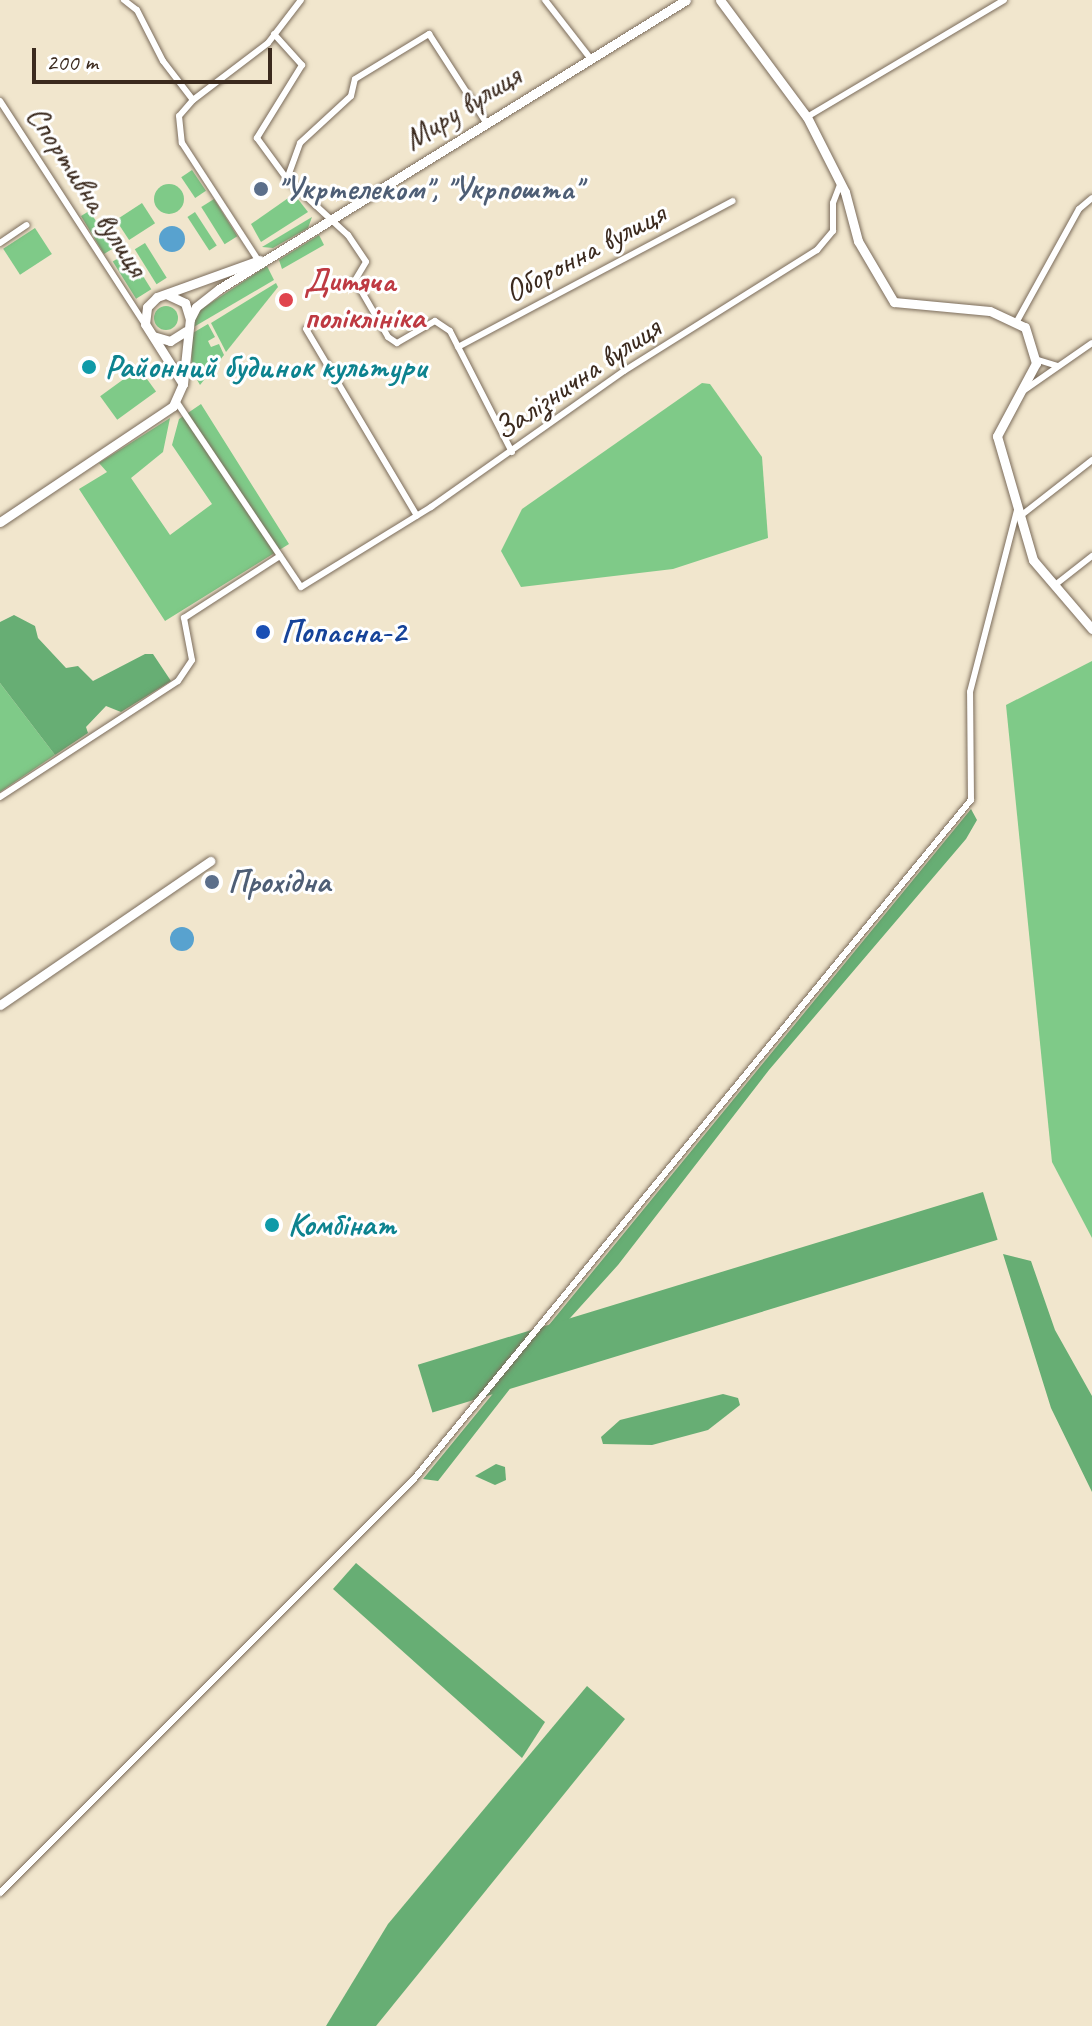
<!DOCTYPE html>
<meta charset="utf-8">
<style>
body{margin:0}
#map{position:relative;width:1092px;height:2026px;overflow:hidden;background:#f1e6cd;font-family:Caveat,sans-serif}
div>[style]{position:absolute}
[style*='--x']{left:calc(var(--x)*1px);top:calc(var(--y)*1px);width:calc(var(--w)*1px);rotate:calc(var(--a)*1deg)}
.green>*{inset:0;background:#7fca88;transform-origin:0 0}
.round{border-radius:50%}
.forest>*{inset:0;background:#67ae74;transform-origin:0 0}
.water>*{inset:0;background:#58a2cf}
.roads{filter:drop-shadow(0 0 2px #7b6c5b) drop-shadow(0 0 2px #7b6c5b)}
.street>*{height:6px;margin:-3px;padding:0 3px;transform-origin:3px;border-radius:3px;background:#fff}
.secondary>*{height:9px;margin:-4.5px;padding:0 4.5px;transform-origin:4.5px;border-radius:4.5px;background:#fff}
.dots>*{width:22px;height:22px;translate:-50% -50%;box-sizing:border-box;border:4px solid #fff;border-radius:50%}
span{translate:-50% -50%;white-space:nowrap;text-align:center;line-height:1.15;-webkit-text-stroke:6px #fff;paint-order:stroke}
.street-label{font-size:32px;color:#3b2a1e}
.service-label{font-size:32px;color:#4e5e75;font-weight:700}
.left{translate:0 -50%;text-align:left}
.health-label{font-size:32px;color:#be3a42;font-weight:700}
.culture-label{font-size:32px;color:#0d838f;font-weight:700}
.transit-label{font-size:32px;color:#164399;font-weight:700}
.scale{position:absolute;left:32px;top:48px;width:240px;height:36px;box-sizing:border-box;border:4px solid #3b2a1e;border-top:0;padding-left:10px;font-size:24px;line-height:28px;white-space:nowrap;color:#3b2a1e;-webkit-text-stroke:6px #fff;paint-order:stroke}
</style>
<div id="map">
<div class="green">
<i style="left:192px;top:170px;width:25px;height:13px;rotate:56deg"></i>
<i class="round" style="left:154px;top:184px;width:30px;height:30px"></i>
<i style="clip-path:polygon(294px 194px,308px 212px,261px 242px,251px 224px)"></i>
<i style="left:214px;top:199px;width:44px;height:15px;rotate:58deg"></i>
<i style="left:142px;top:203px;width:24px;height:31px;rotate:57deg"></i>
<i style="clip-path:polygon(99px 205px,92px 215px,100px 227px,109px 222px,122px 243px,104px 254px,81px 216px)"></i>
<i style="left:195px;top:212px;width:40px;height:9px;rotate:57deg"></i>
<i style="clip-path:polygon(312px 217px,308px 228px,273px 248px,262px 247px)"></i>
<i style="left:35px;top:228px;width:31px;height:38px;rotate:57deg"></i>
<i style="clip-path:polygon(319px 235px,324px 245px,282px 269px,279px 260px)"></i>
<i style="left:145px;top:243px;width:41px;height:12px;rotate:58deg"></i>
<i style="left:128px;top:252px;width:44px;height:18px;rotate:58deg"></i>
<i style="clip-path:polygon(267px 266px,274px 280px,192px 328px,200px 310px)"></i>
<i style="clip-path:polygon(276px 283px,278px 287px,226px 352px,211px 323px)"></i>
<i class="round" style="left:154px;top:306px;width:24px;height:24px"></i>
<i style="clip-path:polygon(208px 324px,215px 337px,208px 341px,211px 347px,219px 344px,224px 355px,200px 385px,192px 371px,191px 334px)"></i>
<i style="left:139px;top:368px;width:29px;height:48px;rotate:54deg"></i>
<i style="clip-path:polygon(702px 383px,710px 384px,762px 457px,768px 538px,673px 569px,521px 587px,501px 551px,522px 509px)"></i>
<i style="clip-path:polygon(201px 404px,289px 544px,165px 621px,79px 489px,107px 472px,99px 463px,170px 418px,163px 452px,131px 478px,170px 535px,212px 504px,172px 445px,179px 419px)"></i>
<i style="clip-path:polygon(1092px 661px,1092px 1238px,1052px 1162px,1006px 705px)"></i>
<i style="clip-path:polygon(0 683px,55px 755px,0 792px)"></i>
</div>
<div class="forest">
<i style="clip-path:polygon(14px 615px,35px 626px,38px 638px,66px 668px,78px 666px,93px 681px,145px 654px,153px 654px,171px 681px,121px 712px,106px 706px,86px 727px,88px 733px,55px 755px,0 683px,0 622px)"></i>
<i style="clip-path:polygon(971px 809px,977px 820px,966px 839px,769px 1070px,618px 1265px,534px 1358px,438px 1481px,423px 1479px)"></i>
<i style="left:983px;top:1192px;width:50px;height:591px;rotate:73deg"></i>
<i style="clip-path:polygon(1003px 1254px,1031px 1261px,1055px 1330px,1092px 1396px,1092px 1492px,1051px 1408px)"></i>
<i style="clip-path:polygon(723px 1394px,738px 1398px,740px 1405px,708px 1430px,652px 1445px,603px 1444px,601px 1437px,620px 1420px)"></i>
<i style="clip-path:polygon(496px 1464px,505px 1467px,506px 1480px,495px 1485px,475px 1476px)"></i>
<i style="clip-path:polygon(356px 1563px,545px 1722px,522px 1758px,333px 1589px)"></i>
<i style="clip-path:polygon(587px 1686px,625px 1719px,376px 2026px,326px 2026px,388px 1924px)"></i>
</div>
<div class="water">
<i class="round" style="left:159px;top:226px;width:26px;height:26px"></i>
<i class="round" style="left:170px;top:927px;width:24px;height:24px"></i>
</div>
<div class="roads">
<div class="street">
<i style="--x:124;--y:0;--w:16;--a:38"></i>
<i style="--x:137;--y:10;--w:57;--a:63"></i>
<i style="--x:163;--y:61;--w:49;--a:52.4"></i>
<i style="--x:193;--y:100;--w:21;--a:131"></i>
<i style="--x:179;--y:116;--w:27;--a:84"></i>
<i style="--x:182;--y:143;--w:140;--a:57"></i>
<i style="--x:545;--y:0;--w:75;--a:52.1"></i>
<i style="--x:274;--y:34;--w:42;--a:47.9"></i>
<i style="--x:302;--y:65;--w:86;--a:121.7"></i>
<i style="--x:257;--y:138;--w:51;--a:53.8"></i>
<i style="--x:287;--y:179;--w:83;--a:42.6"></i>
<i style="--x:348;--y:235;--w:32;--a:56"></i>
<i style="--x:366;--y:262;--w:21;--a:121"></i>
<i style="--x:355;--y:280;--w:66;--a:59.9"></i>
<i style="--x:388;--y:337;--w:11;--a:34"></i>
<i style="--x:397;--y:343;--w:44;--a:-30.1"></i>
<i style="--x:435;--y:321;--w:18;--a:34"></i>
<i style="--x:450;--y:331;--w:136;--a:62.9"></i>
<i style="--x:193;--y:100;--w:94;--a:-37.2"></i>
<i style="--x:268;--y:43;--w:54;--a:-52.5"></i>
<i style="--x:0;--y:101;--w:266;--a:57"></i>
<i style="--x:807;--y:117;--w:229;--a:-30.7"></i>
<i style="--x:287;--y:179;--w:38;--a:-70"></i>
<i style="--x:300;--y:143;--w:69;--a:-42.7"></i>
<i style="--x:351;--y:96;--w:17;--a:-77"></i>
<i style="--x:355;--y:79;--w:87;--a:-31.3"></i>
<i style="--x:429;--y:34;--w:107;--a:57.2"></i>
<i style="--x:0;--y:243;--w:32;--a:-34"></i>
<i style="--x:1016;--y:323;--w:130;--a:-61.1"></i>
<i style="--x:1079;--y:209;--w:17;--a:-40"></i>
<i style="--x:306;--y:329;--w:217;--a:59.3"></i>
<i style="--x:458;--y:347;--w:311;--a:-28"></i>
<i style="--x:1035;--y:359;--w:24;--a:17"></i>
<i style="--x:1023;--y:391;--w:84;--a:-34.8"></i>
<i style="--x:176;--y:401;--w:224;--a:56.1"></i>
<i style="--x:301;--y:587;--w:153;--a:-31.6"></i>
<i style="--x:431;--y:507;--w:236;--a:-35.2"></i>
<i style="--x:624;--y:371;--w:228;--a:-32.1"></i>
<i style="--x:817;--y:250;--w:25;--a:-50"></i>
<i style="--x:833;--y:231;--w:28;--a:-90"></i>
<i style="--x:833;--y:203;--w:22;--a:-69"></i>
<i style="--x:1023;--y:514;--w:88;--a:-38"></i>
<i style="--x:1055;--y:585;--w:47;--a:-38.1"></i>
<i style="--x:0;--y:797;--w:212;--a:-33.1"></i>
<i style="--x:178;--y:681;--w:25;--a:-56"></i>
<i style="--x:192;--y:660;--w:43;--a:-100.8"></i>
<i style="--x:184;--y:618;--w:114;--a:-32.9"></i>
<i style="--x:0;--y:1893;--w:585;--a:-45"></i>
<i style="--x:414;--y:1479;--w:878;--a:-50.64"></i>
<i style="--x:971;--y:800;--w:108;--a:-90.5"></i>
<i style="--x:970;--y:692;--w:188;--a:-75.5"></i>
</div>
<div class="secondary">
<i style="--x:720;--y:0;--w:146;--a:53.4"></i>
<i style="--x:807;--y:117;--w:84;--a:63.1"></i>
<i style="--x:845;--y:192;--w:51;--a:75.1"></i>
<i style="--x:858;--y:241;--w:71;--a:59.5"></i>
<i style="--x:894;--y:302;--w:96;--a:5.4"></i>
<i style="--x:990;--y:311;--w:38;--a:25"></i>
<i style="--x:1025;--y:327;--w:38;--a:73"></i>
<i style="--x:1036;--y:363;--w:83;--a:118.1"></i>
<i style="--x:997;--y:436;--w:129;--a:73.8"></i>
<i style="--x:1033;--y:560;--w:91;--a:49.5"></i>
<i style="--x:168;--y:295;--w:19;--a:25"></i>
<i style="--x:185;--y:303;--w:17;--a:73"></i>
<i style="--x:153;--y:336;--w:18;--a:16"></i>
<i style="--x:170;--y:341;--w:19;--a:-32"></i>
<i style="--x:183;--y:384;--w:71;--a:-122.3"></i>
<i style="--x:145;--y:324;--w:17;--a:-83"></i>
<i style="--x:147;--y:307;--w:14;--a:-45"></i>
<i style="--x:157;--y:297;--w:109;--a:-19.8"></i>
<i style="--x:0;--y:522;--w:208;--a:-33.8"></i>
<i style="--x:173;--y:406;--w:24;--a:-66"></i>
<i style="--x:183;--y:384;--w:65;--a:-83.9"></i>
<i style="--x:190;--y:319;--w:13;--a:-63"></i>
<i style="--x:196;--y:307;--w:29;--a:-38"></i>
<i style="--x:219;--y:289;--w:549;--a:-31.75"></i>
<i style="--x:0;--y:1005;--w:255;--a:-34.4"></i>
</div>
</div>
<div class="dots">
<i style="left:261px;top:189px;background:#5c6f8a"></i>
<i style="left:286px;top:300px;background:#e0444e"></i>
<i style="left:89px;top:367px;background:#0f9aa8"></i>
<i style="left:263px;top:632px;background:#1a4fb4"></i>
<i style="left:212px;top:882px;background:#5c6f8a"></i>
<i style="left:272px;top:1225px;background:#0f9aa8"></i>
</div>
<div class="street-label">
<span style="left:462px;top:108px;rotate:-32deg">Миру вулиця</span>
<span style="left:87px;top:191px;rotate:57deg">Спортивна вулиця</span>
<span style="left:585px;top:253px;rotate:-28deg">Оборонна вулиця</span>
<span style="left:577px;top:379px;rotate:-34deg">Залізнична вулиця</span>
</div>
<div class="service-label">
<span class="left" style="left:277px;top:189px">"Укртелеком", "Укрпошта"</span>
<span class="left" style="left:228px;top:882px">Прохідна</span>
</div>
<div class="health-label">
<span class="left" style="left:304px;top:300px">Дитяча<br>поліклініка</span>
</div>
<div class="culture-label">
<span class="left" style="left:105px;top:367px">Районний будинок культури</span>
<span class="left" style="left:288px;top:1225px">Комбінат</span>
</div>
<div class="transit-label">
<span class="left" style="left:281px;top:632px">Попасна-2</span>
</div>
<div class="scale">200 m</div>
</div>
